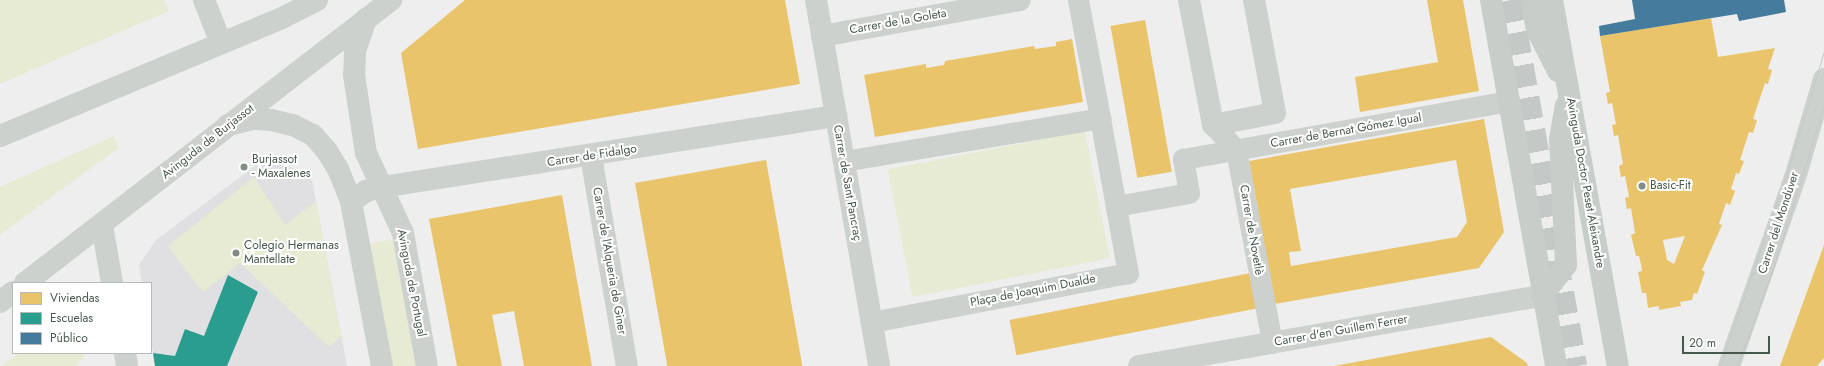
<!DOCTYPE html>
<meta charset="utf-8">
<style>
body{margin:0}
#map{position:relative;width:1824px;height:366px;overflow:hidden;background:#eee;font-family:Jost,sans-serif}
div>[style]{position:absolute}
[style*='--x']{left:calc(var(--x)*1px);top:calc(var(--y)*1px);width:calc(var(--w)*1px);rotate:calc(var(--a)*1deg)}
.education>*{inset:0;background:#e0dfe1}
.green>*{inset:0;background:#e7ebd4;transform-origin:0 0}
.homes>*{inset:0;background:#e9c46a;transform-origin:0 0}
.schools>*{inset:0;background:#2a9d8f}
.public>*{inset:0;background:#457b9d}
.primary-tunnel>*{height:22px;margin-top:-11px;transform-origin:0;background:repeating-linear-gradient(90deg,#c4c8c6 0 22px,transparent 0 33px)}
.pedestrian>*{height:21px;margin:-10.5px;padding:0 10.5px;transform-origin:10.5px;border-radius:10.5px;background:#ccd1ce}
.minor>*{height:22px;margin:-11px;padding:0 11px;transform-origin:11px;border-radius:11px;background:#ccd1ce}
.secondary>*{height:22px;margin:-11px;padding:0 11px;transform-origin:11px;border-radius:11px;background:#cdd1ce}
.primary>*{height:22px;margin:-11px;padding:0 11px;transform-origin:11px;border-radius:11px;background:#c7cec9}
.tram>*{height:1px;margin:-0.5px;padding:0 0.5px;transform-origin:0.5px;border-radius:0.5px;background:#c5c9c6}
.dots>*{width:11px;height:11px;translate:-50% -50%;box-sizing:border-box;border:2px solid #fff;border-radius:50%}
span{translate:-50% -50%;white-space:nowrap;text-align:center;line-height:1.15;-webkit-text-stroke:4px #fff;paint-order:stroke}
.street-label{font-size:12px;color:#47584c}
.poi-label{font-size:12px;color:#47584c}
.left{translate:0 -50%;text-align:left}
.legend{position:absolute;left:12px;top:282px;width:140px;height:72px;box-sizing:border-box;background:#fff;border:1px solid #b5bcb7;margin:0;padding:5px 7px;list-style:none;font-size:12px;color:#47584c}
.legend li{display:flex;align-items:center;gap:8px;height:20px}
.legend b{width:20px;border:1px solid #b5bcb7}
.scale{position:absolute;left:1682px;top:336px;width:88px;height:18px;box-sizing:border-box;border:2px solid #47584c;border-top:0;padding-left:5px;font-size:12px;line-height:14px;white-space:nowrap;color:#47584c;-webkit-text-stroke:3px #fff;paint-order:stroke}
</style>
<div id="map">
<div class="education">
<i style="clip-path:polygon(259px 163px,286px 164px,312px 180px,347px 366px,155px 366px,151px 339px,151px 283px,142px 283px,139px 265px,156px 240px)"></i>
</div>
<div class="green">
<i style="clip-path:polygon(0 0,164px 0,169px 11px,0 84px)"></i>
<i style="left:1085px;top:131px;width:130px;height:201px;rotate:79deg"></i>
<i style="clip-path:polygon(114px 136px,118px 148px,0 235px,0 187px)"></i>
<i style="clip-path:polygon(254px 177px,285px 225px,316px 201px,341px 336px,329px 347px,240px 263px,203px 292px,168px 246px)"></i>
<i style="left:395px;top:239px;width:129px;height:28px;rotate:79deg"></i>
<i style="clip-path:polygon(19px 353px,84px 353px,84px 354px,83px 359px,76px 366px,1px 366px)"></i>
</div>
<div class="homes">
<i style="clip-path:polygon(465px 0,785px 0,800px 84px,418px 149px,401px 53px)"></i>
<i style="clip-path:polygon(1427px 0,1463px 0,1479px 91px,1360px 112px,1355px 77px,1438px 62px)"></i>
<i style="clip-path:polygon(evenodd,1711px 18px,1718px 57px,1775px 48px,1768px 69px,1772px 70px,1768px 84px,1765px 83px,1753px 119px,1757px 120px,1753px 133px,1749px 132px,1740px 160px,1744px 161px,1739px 174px,1736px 173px,1731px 189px,1735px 191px,1730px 205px,1726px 203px,1719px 224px,1722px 225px,1702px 270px,1705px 272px,1697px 294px,1694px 293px,1692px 300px,1680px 302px,1681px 306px,1659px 310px,1659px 306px,1648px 308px,1646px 293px,1642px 293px,1638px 272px,1642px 271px,1641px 264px,1639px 256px,1636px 256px,1631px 235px,1635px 233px,1631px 208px,1627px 209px,1625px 198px,1629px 197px,1625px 176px,1621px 177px,1619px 166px,1623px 164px,1618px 135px,1614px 136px,1612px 125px,1616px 124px,1613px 108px,1612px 103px,1608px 104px,1606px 93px,1610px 92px,1600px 36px,1711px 18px,1685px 236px,1674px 264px,1667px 260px,1663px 240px,1685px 236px)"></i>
<i style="left:1145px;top:20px;width:154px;height:35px;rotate:80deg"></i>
<i style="clip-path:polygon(1072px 39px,1083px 102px,875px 137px,864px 75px,926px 64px,926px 68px,944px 65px,945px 61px,1034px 46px,1035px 49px,1056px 46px,1056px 42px)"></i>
<i style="clip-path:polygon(evenodd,1484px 119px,1504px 232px,1479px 268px,1275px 304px,1249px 161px,1484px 119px,1456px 160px,1467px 222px,1457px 237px,1291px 266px,1289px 252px,1301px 251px,1290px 189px,1456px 160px)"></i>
<i style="left:766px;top:160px;width:209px;height:133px;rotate:80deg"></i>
<i style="clip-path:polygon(562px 195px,592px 366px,524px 366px,514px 311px,492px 315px,502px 366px,457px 366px,429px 219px)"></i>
<i style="clip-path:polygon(1824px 245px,1824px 358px,1817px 366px,1780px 366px)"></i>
<i style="left:1251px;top:273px;width:36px;height:246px;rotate:79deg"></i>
<i style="clip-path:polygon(1491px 337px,1527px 363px,1528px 366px,1334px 366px)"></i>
</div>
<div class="schools">
<i style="clip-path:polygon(228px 275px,258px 292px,227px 366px,155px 366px,153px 353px,175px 356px,185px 329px,204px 336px)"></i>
</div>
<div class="public">
<i style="clip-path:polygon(1632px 0,1784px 0,1786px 12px,1739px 21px,1737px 14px,1600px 36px,1599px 26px,1635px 19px)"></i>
</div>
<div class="primary-tunnel">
<i style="--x:1511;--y:0;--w:372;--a:79.9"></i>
</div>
<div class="pedestrian">
<i style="--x:1078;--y:0;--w:120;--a:79.4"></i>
<i style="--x:1213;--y:125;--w:34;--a:47"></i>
<i style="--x:1236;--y:150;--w:196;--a:79.4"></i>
<i style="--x:844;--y:161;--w:260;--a:-9.5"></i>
<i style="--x:1100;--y:118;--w:158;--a:79.8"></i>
<i style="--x:1128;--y:273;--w:262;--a:169.2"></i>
<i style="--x:1116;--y:206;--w:74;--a:-10.1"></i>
<i style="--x:1189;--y:193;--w:35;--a:-100"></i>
<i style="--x:1183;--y:159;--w:330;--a:-10.1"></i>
</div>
<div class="minor">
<i style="--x:204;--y:0;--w:46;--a:68.4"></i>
<i style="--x:816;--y:0;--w:371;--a:80.2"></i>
<i style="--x:1189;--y:0;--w:127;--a:79.1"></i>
<i style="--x:1213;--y:125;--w:63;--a:-11"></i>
<i style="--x:1275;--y:113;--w:115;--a:-100.5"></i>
<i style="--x:366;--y:19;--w:34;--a:109"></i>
<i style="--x:355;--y:51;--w:24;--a:92"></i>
<i style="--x:354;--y:75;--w:79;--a:81.3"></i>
<i style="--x:366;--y:153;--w:88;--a:65.2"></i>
<i style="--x:403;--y:233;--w:135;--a:79.8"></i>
<i style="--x:822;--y:36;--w:201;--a:-10.3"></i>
<i style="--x:228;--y:125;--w:25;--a:-14"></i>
<i style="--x:252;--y:119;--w:19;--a:3"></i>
<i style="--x:271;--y:120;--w:23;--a:13"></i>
<i style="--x:293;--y:125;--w:22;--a:27"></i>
<i style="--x:313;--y:135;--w:21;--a:49"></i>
<i style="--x:327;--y:151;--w:21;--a:59"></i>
<i style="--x:338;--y:169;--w:35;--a:68"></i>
<i style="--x:351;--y:202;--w:167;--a:79.3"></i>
<i style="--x:591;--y:156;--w:213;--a:80.3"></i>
<i style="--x:351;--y:202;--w:19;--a:-36"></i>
<i style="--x:366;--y:191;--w:16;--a:-14"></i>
<i style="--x:382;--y:187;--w:460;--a:-8.9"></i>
<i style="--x:102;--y:225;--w:59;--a:80.2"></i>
<i style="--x:125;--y:353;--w:13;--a:81"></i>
<i style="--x:1139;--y:366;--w:409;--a:-9.9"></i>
<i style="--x:1729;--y:366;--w:199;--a:-70.7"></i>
<i style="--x:1795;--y:178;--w:103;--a:-73.7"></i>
</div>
<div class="secondary">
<i style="--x:0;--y:136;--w:308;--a:-22.7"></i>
<i style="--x:284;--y:17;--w:37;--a:-27"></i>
<i style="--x:25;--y:283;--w:463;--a:-37.7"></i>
<i style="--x:0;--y:302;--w:16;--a:-38"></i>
</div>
<div class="primary">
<i style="--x:1491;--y:0;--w:372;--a:79.9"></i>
<i style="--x:1532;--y:0;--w:30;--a:81"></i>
<i style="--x:1537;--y:30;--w:46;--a:62.9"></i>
<i style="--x:1552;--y:0;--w:372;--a:79.8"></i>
<i style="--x:1542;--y:296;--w:39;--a:-52"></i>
<i style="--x:1566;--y:265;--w:126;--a:-92.7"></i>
<i style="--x:1560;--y:139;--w:34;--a:-80"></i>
</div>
<div class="tram">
<i style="--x:1720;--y:366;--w:200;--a:-70.8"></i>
<i style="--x:1786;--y:177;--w:132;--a:-73.2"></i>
<i style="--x:1737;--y:366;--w:100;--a:-69.6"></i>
<i style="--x:1772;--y:272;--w:174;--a:-72.6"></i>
</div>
<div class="dots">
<i style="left:244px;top:167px;background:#818c85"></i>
<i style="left:1642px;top:186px;background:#818c85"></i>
<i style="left:236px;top:253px;background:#818c85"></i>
</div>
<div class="street-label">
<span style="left:898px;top:22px;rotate:-10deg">Carrer de la Goleta</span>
<span style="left:1346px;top:131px;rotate:-10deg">Carrer de Bernat Gómez Igual</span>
<span style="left:208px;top:142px;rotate:-38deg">Avinguda de Burjassot</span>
<span style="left:592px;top:156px;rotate:-9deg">Carrer de Fidalgo</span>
<span style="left:847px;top:183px;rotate:80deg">Carrer de Sant Pancraç</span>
<span style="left:1585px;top:183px;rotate:80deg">Avinguda Doctor Peset Aleixandre</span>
<span style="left:1779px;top:223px;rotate:-72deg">Carrer del Mondúver</span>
<span style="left:1251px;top:230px;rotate:80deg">Carrer de Novetlè</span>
<span style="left:609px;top:261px;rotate:80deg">Carrer de l'Alqueria de Giner</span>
<span style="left:411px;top:283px;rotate:79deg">Avinguda de Portugal</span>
<span style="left:1033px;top:291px;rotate:-11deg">Plaça de Joaquim Dualde</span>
<span style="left:1341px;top:331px;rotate:-10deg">Carrer d'en Guillem Ferrer</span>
</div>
<div class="poi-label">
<span class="left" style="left:252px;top:167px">Burjassot<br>- Maxalenes</span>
<span class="left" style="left:1650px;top:186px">Basic-Fit</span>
<span class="left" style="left:244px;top:253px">Colegio Hermanas<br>Mantellate</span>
</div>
<ul class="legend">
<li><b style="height:11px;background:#e9c46a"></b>Viviendas</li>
<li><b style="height:11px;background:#2a9d8f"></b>Escuelas</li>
<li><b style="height:11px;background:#457b9d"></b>Público</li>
</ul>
<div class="scale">20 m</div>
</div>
